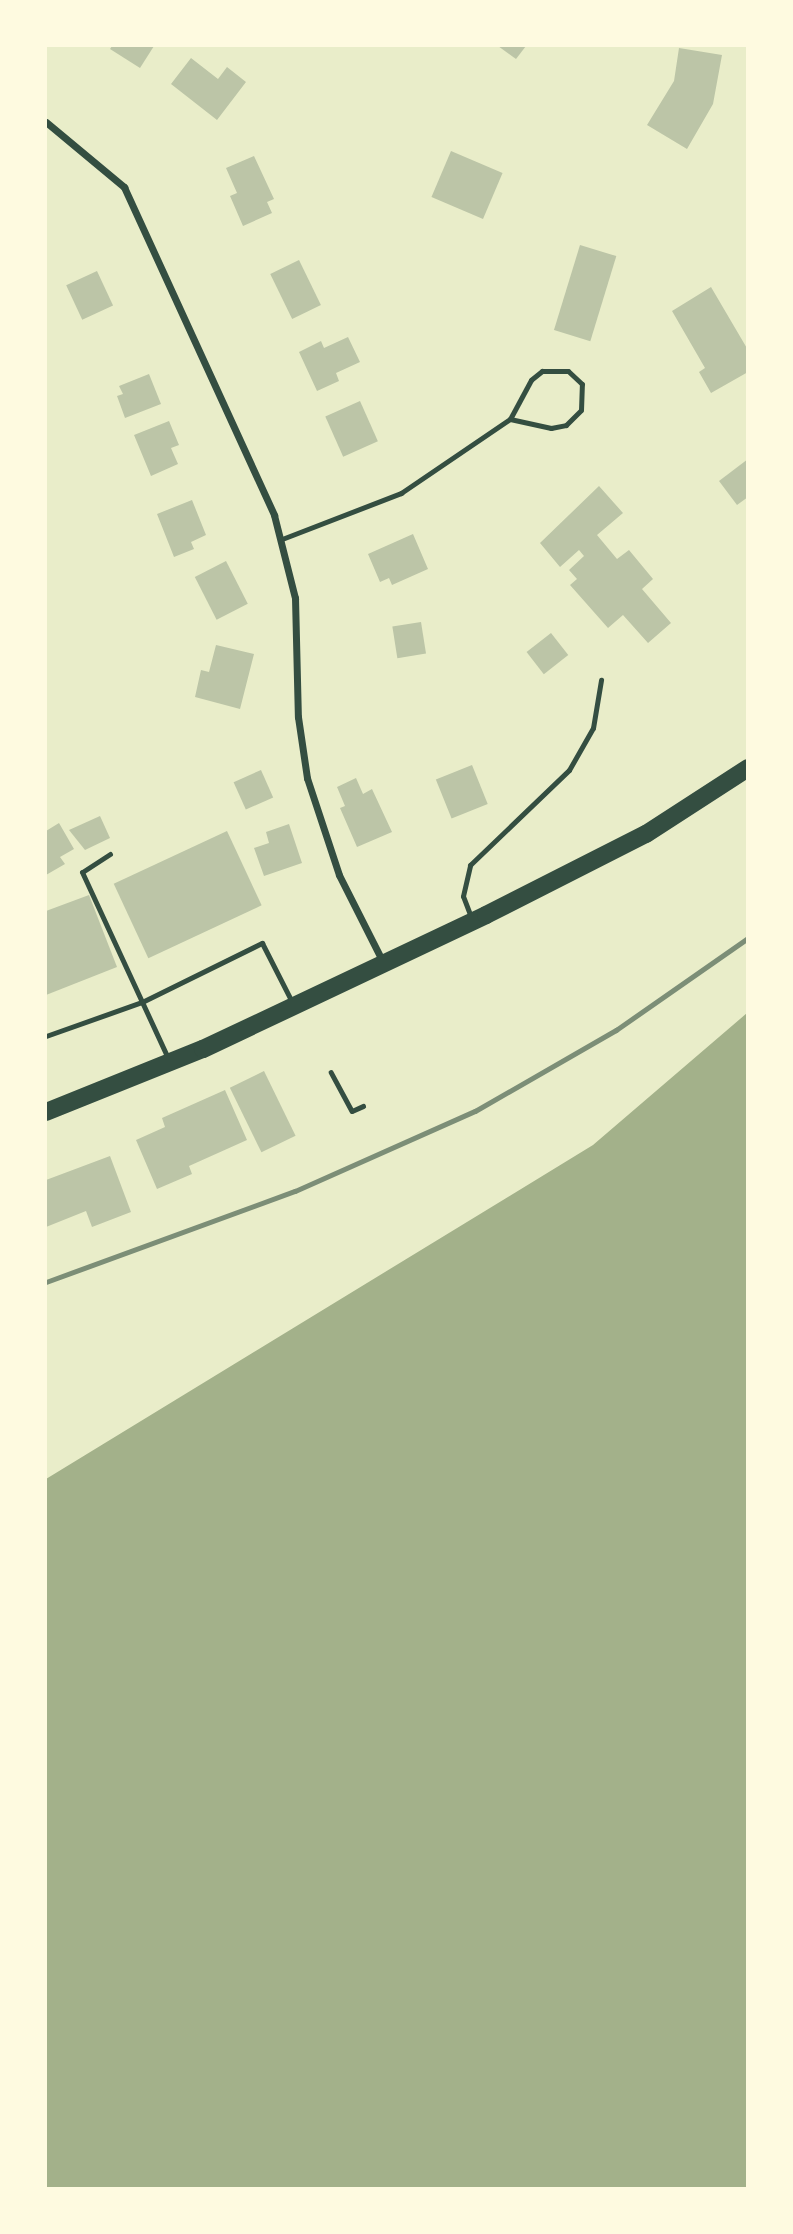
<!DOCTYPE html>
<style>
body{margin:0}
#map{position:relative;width:793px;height:2234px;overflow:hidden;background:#e9edc9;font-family:"Asap Condensed",sans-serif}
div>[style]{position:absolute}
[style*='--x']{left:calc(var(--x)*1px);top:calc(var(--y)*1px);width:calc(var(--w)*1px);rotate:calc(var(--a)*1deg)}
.water>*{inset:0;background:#a3b18a}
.building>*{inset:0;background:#bcc5a7;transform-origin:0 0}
.path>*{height:4.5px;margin:-2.25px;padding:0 2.25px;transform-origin:2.25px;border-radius:2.25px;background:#344e41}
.service>*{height:5px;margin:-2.5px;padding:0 2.5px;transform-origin:2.5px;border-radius:2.5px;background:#344e41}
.minor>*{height:7px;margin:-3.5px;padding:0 3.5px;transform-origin:3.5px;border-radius:3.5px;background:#344e41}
.primary>*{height:18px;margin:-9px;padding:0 9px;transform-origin:9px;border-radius:9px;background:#344e41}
.rail>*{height:5px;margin:-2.5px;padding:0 2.5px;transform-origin:2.5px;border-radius:2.5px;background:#7c8e77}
span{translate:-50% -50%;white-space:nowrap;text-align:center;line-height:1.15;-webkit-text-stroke:7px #fefae0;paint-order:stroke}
.frame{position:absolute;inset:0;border:47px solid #fefae0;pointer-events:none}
</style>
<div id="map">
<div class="water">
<i style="clip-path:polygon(747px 1013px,747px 2188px,46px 2188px,46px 1479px,593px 1145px)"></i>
</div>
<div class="building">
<i style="clip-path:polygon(112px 46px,154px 46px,140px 68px,110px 49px)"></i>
<i style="clip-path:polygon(498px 46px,526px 46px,516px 59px)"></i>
<i style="clip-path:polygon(679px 48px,722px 55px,713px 104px,687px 149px,647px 125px,674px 81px)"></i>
<i style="clip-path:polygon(191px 58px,218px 79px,227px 67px,246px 82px,217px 120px,171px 84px)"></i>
<i style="left:451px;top:151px;width:56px;height:50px;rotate:23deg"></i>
<i style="clip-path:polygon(254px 156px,274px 199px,267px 202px,272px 213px,243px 226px,230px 196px,237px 193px,226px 168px)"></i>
<i style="left:580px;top:245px;width:38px;height:89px;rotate:17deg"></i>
<i style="left:299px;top:260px;width:50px;height:32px;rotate:64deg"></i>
<i style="left:97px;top:271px;width:38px;height:34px;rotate:65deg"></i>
<i style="clip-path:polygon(711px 287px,748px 350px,748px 372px,711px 393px,699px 372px,705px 368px,672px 311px)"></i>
<i style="clip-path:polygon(348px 337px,360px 362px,336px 373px,339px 381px,317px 391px,299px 352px,321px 341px,324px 348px)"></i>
<i style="clip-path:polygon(149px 374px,161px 404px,125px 418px,117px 396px,123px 394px,119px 386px)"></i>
<i style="left:360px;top:401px;width:44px;height:38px;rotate:66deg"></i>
<i style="clip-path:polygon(169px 421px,179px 445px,171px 448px,178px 464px,151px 476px,134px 435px)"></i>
<i style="clip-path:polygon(748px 459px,748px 497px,737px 505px,719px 481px)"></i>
<i style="clip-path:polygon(599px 486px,623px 513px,597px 535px,617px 559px,629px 550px,653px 579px,642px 589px,671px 623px,648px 643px,623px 615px,608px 628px,570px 585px,577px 579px,569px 570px,584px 556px,579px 550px,560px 567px,540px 543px)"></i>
<i style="clip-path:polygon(192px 500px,206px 535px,191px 542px,194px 549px,174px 557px,157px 514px)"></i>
<i style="clip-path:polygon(413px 534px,428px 569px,392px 585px,389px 578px,380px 582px,368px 554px)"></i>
<i style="left:226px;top:561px;width:48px;height:35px;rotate:63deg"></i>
<i style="left:421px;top:622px;width:32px;height:29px;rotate:81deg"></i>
<i style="left:551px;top:633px;width:28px;height:31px;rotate:52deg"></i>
<i style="clip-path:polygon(216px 645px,254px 654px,240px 709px,195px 697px,201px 670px,209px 672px)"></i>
<i style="left:472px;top:765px;width:42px;height:39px;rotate:68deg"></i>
<i style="left:261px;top:770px;width:30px;height:30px;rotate:66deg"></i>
<i style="clip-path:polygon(356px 778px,363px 794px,372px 789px,392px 832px,357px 847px,340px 808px,345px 806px,337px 787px)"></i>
<i style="clip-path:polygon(100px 816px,110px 838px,85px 850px,69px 830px)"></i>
<i style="clip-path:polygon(59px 823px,74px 849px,60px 857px,65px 864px,46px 875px,46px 831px)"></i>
<i style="clip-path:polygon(289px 824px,302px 863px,264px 876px,254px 848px,269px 843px,266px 832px)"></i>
<i style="left:227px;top:831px;width:82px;height:125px;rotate:65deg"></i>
<i style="clip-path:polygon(89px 895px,117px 967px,46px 995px,46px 911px)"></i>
<i style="left:264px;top:1071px;width:72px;height:38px;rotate:64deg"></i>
<i style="clip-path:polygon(225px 1090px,247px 1140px,189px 1166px,192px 1174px,157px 1189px,136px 1140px,165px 1127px,162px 1118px)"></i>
<i style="clip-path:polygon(110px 1156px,131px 1212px,92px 1227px,86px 1211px,46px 1227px,46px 1180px)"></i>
</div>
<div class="path">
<i style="--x:331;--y:1072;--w:44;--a:61.7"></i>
<i style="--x:352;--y:1111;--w:12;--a:-24"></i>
</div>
<div class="service">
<i style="--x:282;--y:539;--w:128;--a:-21.1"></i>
<i style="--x:401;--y:493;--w:132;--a:-34.2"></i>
<i style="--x:510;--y:419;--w:42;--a:12.4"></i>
<i style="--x:551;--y:428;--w:15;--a:-11"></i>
<i style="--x:566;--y:425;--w:21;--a:-45"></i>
<i style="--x:581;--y:410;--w:26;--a:-88"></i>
<i style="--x:582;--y:384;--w:19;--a:-137"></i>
<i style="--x:568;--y:371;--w:26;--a:180"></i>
<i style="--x:542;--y:371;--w:14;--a:141"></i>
<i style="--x:531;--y:380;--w:44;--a:118.3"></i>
<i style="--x:110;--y:854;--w:33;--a:147"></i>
<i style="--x:82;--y:872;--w:205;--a:65.2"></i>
<i style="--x:471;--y:917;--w:22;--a:-111"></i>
<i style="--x:463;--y:896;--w:32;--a:-77"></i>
<i style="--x:470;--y:865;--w:137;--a:-43.8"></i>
<i style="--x:569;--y:770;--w:48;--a:-60.3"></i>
<i style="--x:593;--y:728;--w:49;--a:-80.5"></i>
<i style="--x:46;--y:1036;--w:102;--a:-19.5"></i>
<i style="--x:142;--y:1002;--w:134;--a:-26.2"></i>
<i style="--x:262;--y:943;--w:66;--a:63"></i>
</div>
<div class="minor">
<i style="--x:46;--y:122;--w:102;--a:39.8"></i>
<i style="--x:124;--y:187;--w:361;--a:65.4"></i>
<i style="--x:274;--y:515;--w:86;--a:75.8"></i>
<i style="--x:295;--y:598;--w:119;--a:88.6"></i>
<i style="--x:298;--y:717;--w:62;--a:81.6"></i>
<i style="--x:307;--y:778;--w:102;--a:71.7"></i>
<i style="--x:339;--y:875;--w:97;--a:63.2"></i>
</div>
<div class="primary">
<i style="--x:46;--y:1112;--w:169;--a:-21.9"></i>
<i style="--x:203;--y:1049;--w:313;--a:-25.3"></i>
<i style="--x:486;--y:915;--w:179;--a:-26.9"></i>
<i style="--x:646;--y:834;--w:121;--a:-32.9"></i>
</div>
<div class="rail">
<i style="--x:46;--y:1282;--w:265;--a:-20.1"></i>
<i style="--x:295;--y:1191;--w:197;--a:-24"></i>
<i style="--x:475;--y:1111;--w:163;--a:-29.9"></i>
<i style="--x:616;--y:1030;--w:161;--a:-34.9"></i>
</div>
<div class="frame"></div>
</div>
